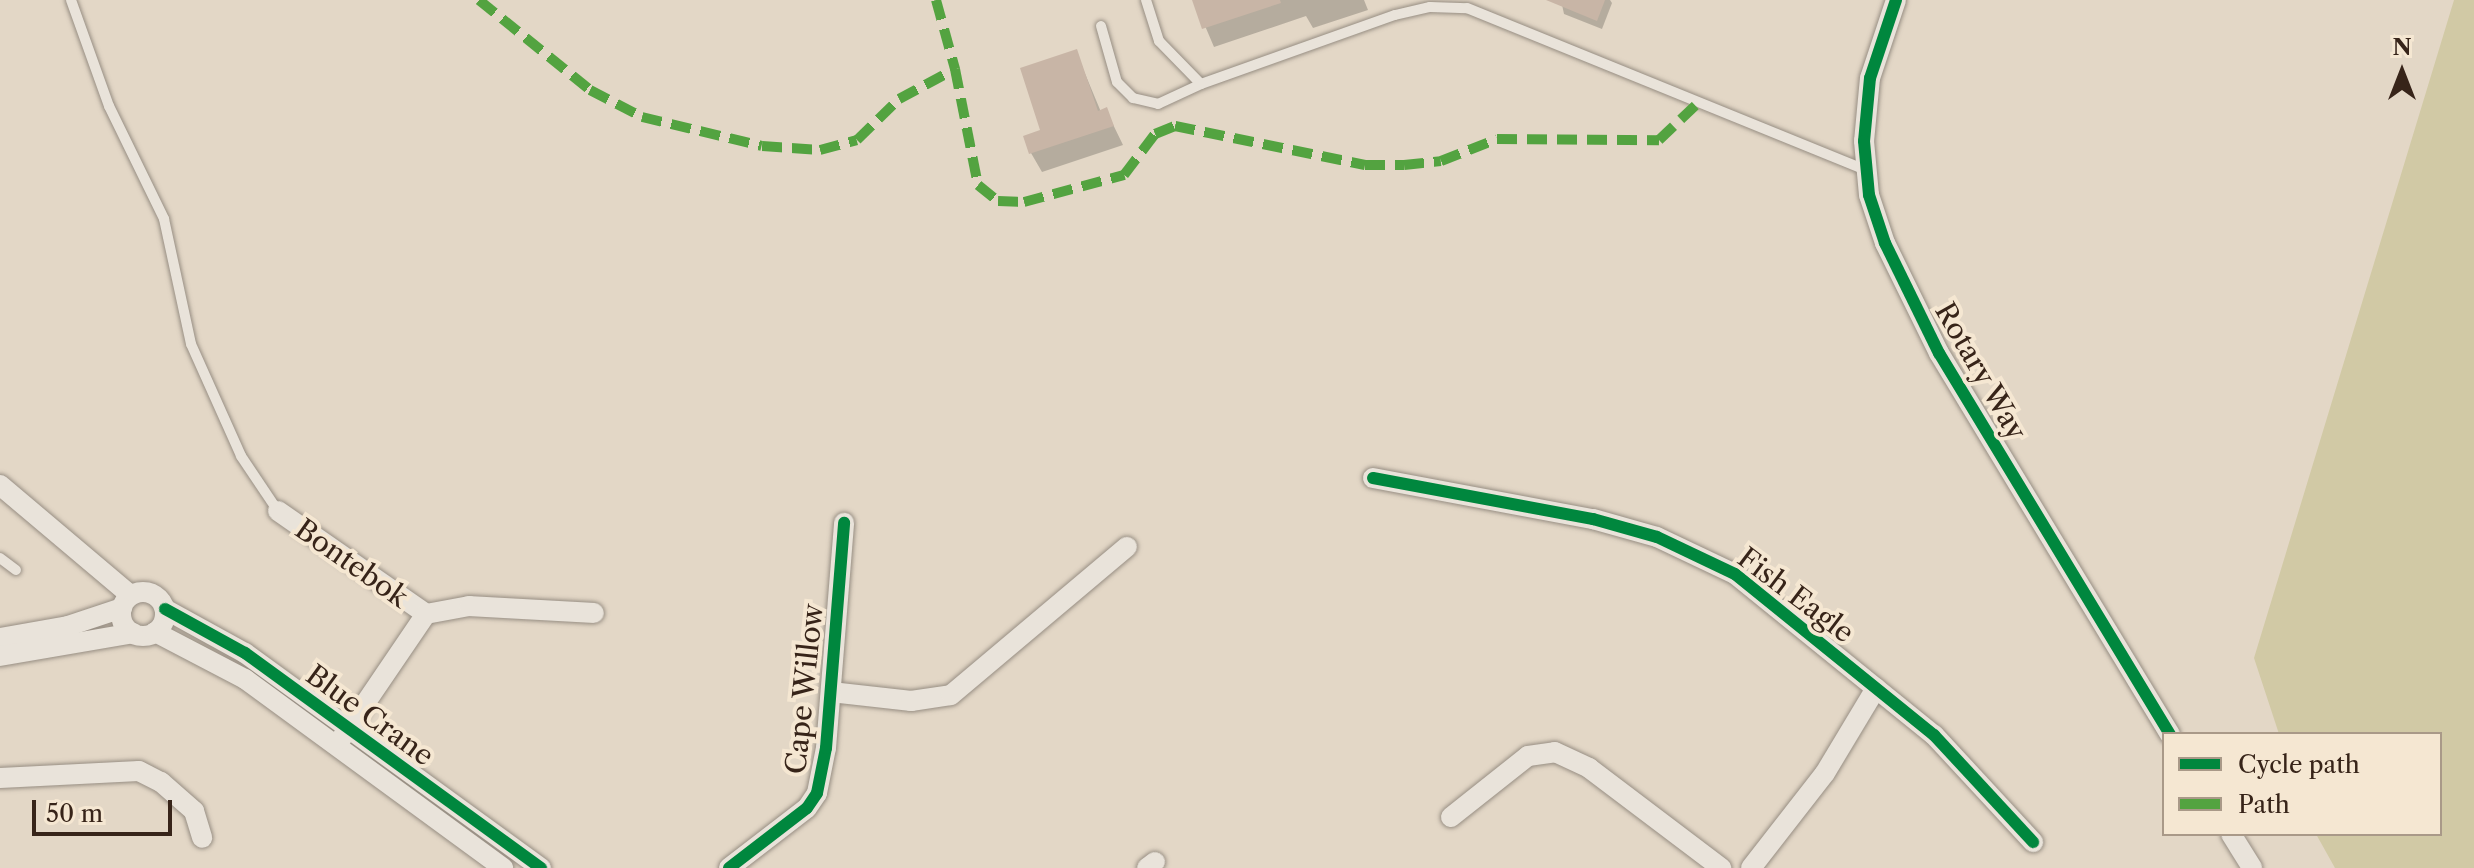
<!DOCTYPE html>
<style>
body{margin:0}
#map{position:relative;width:2474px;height:868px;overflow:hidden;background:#e3d7c6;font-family:"Libre Caslon Text",serif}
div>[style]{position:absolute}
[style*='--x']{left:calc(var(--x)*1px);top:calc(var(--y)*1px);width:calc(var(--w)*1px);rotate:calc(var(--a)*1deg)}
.green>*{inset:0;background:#d1c9a5}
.shadow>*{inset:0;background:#0003}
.building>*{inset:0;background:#c8b5a6}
.roads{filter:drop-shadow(0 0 2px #978e83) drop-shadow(0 0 2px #978e83)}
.service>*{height:10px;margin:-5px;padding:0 5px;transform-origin:5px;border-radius:5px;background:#e9e3da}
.minor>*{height:20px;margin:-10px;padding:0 10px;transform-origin:10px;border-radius:10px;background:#e9e3da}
.minor>.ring{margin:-10px;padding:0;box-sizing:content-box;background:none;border:20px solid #e9e3da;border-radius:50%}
.quiet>*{height:10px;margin-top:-5px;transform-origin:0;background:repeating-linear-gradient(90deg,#53a340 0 20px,transparent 0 30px)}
.cycleway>*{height:12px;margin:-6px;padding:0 6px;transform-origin:6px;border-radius:6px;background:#00873e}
span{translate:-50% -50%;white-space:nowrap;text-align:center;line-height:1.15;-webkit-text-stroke:8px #f5e7d2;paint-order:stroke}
.street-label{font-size:28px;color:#372419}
.legend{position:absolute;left:2162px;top:732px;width:280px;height:104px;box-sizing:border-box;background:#f5e7d2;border:2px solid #a99988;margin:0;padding:10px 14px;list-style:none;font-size:24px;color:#372419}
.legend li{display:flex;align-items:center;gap:16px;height:40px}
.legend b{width:40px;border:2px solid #a99988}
.north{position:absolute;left:2362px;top:32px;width:80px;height:80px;-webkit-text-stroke:6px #f5e7d2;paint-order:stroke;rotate:0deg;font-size:22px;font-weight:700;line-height:32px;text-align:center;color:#372419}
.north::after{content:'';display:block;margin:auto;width:28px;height:36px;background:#372419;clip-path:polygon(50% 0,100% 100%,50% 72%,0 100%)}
.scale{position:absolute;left:32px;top:800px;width:140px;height:36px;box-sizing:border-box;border:4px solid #372419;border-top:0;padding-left:10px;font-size:24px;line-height:28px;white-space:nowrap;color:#372419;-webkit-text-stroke:6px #f5e7d2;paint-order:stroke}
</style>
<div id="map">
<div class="green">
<i style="clip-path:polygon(2454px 0,2474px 0,2474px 868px,2335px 868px,2316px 834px,2440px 834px,2440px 734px,2279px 734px,2254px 658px)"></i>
</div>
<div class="shadow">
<i style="clip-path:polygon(1194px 0,1364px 0,1368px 10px,1313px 28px,1306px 16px,1214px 47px)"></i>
<i style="clip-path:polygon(1561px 0,1610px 0,1612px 3px,1602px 29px,1564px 14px)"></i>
<i style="clip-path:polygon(1076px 52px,1101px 112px,1106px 110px,1123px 145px,1042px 172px,1031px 153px)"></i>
</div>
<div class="building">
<i style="clip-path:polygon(1192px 0,1280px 0,1281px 3px,1202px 29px)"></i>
<i style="clip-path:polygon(1546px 0,1605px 0,1597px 21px)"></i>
<i style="clip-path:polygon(1077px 49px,1098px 111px,1107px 107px,1114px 126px,1029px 154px,1023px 136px,1040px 130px,1020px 68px)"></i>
</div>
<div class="roads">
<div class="service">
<i style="--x:71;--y:0;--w:113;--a:70.3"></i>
<i style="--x:109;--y:106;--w:126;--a:64"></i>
<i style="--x:164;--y:219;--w:128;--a:77.8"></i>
<i style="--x:191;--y:344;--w:123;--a:65.9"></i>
<i style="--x:241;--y:456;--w:66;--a:56.1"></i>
<i style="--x:1146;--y:0;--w:43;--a:72.4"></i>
<i style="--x:1159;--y:41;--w:60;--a:45.7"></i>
<i style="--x:1201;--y:84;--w:206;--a:-19.6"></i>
<i style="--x:1395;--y:15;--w:36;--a:-13"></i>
<i style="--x:1430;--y:7;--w:37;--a:2"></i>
<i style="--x:1467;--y:8;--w:430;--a:22.1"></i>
<i style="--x:1101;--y:26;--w:58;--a:74.1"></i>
<i style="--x:1117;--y:82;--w:23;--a:45"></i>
<i style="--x:1133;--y:98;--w:26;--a:13"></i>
<i style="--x:1158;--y:104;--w:47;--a:-24.9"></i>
<i style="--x:0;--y:558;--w:20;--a:37"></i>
</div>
<div class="minor">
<i style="--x:1896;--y:0;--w:82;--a:108.4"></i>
<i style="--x:1870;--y:78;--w:63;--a:95.4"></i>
<i style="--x:1864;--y:141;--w:54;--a:84.7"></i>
<i style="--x:1869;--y:195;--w:51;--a:71.6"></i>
<i style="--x:1885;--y:243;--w:123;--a:63.9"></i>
<i style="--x:1939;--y:353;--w:446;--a:58.8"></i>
<i style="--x:1373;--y:478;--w:224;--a:10.6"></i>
<i style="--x:1593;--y:519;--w:66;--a:15.7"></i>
<i style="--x:1657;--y:537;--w:86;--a:25.4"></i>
<i style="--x:1735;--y:574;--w:256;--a:39"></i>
<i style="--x:1934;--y:735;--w:146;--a:47.2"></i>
<i style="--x:0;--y:485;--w:170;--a:40.2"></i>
<i style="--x:278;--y:511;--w:180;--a:34.8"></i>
<i class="ring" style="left:121px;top:592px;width:24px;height:24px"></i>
<i style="--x:165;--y:609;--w:91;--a:28.8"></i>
<i style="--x:245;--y:653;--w:366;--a:36"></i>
<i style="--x:155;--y:632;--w:102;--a:27.6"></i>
<i style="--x:245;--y:679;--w:320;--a:36.2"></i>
<i style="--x:0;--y:638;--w:69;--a:-10"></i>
<i style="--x:68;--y:626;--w:57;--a:-18.4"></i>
<i style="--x:0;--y:656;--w:135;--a:-9.8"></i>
<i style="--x:831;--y:692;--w:81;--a:6.4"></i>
<i style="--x:911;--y:701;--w:40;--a:-8.5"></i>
<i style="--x:951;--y:695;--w:230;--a:-40.1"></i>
<i style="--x:341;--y:739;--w:151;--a:-55.8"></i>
<i style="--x:426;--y:614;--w:44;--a:-10.5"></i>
<i style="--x:469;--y:606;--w:125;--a:3.2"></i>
<i style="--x:0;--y:778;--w:139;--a:-2.9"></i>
<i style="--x:139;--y:771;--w:25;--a:27"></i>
<i style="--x:161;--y:782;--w:44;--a:41.3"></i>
<i style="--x:194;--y:811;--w:28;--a:73"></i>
<i style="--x:1451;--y:817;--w:98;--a:-38.4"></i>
<i style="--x:1528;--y:756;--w:27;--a:-8"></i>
<i style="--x:1555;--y:752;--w:38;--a:25"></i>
<i style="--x:1589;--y:768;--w:166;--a:37.1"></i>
<i style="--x:2231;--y:834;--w:40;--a:58"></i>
<i style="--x:729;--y:868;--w:98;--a:-37.6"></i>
<i style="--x:807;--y:808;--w:18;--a:-56"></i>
<i style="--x:817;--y:793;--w:46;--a:-78.7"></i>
<i style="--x:826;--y:748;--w:226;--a:-85.4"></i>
<i style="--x:1147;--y:868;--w:10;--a:-37"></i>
<i style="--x:1751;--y:868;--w:120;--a:-52.1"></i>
<i style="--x:1825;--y:773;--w:99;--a:-59"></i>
</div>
</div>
<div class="quiet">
<i style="--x:479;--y:0;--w:143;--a:39"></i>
<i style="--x:590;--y:90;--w:59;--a:27.4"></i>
<i style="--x:642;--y:117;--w:123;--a:13.6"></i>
<i style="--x:762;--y:146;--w:58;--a:3.9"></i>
<i style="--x:820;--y:150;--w:38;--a:-15"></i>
<i style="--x:857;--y:140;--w:59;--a:-44.3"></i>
<i style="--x:899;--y:99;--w:64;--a:-28.2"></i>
<i style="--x:955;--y:69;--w:118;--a:78.8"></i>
<i style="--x:978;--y:185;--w:26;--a:39"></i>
<i style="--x:998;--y:201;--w:26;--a:2"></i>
<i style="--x:1024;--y:202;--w:104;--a:-15.1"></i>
<i style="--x:1124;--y:175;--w:51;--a:-52.9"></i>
<i style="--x:1155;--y:134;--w:22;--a:-22"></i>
<i style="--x:1175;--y:126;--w:194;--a:11.6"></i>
<i style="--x:1365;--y:165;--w:39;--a:0"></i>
<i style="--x:1404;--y:165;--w:37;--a:-6"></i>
<i style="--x:1441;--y:161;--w:60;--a:-21.4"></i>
<i style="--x:1497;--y:139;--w:162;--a:0.4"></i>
<i style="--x:1659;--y:140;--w:55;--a:-43.5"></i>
<i style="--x:936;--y:0;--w:72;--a:74.6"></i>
</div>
<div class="cycleway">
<i style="--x:1896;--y:0;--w:82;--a:108.4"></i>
<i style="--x:1870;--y:78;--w:63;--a:95.4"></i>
<i style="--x:1864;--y:141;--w:54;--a:84.7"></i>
<i style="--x:1869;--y:195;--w:51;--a:71.6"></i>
<i style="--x:1885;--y:243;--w:123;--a:63.9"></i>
<i style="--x:1939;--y:353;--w:446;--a:58.8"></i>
<i style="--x:1373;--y:478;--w:224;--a:10.6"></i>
<i style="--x:1593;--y:519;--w:66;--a:15.7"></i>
<i style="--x:1657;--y:537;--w:86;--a:25.4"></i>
<i style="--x:1735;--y:574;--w:256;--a:39"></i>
<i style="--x:1934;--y:735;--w:146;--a:47.2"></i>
<i style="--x:165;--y:609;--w:91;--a:28.8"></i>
<i style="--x:245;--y:653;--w:366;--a:36"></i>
<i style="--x:729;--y:868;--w:98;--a:-37.6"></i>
<i style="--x:807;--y:808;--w:18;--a:-56"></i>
<i style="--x:817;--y:793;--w:46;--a:-78.7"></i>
<i style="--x:826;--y:748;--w:226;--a:-85.4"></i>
</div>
<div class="street-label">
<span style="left:1981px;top:371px;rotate:60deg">Rotary Way</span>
<span style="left:352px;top:563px;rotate:35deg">Bontebok</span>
<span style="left:1796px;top:595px;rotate:37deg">Fish Eagle</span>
<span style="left:804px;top:689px;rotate:-84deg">Cape Willow</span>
<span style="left:370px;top:715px;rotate:36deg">Blue Crane</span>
</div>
<ul class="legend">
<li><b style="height:10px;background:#00873e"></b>Cycle path</li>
<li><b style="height:10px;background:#53a340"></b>Path</li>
</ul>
<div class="north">N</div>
<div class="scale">50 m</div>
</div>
